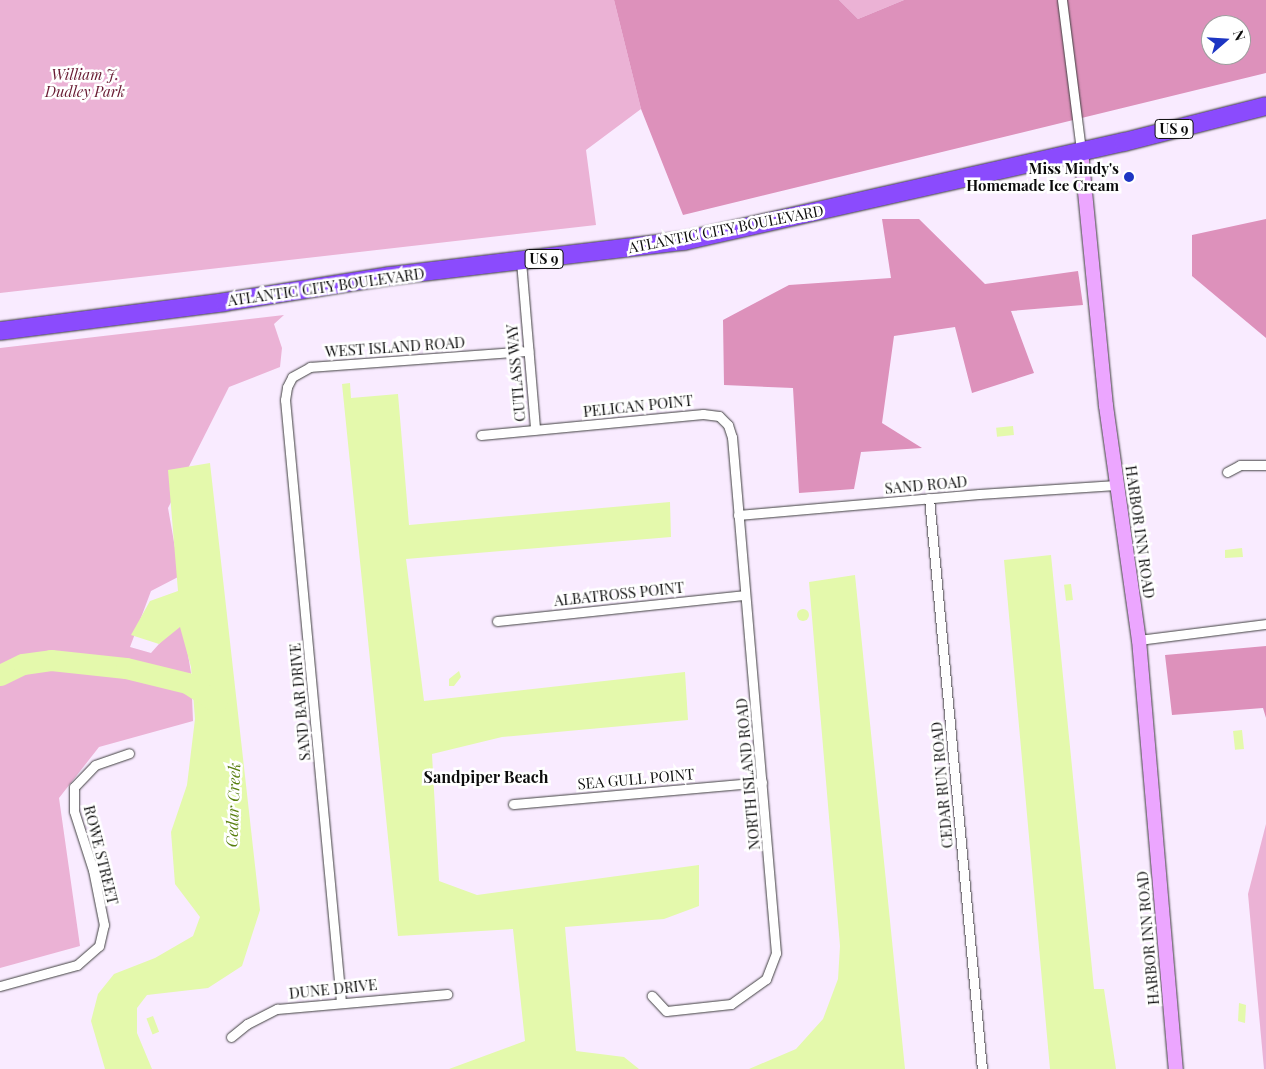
<!DOCTYPE html>
<style>
body{margin:0}
#map{position:relative;width:1266px;height:1069px;overflow:hidden;background:#f9ebff;font-family:"Playfair Display",serif}
div>[style]{position:absolute}
[style*='--x']{left:calc(var(--x)*1px);top:calc(var(--y)*1px);width:calc(var(--w)*1px);rotate:calc(var(--a)*1deg)}
.green>*{inset:0;background:#ebb2d5}
.forest>*{inset:0;background:#dd91bb}
.water>*{inset:0;background:#e4f9ac;transform-origin:0 0}
.round{border-radius:50%}
.river>*{height:21px;margin:-10.5px;padding:0 10.5px;transform-origin:10.5px;border-radius:10.5px;background:#e4f9ac}
.roads{filter:drop-shadow(0 0 1px #3f3f3f) drop-shadow(0 0 1px #3f3f3f)}
.street>*{height:9px;margin:-4.5px;padding:0 4.5px;transform-origin:4.5px;border-radius:4.5px;background:#fff}
.secondary>*{height:14px;margin:-7px;padding:0 7px;transform-origin:7px;border-radius:7px;background:#eca6ff}
.highway>*{height:18px;margin:-9px;padding:0 9px;transform-origin:9px;border-radius:9px;background:#8b4bfd}
.dots>*{width:14px;height:14px;translate:-50% -50%;box-sizing:border-box;border:2px solid #fff;border-radius:50%}
span{translate:-50% -50%;white-space:nowrap;text-align:center;line-height:1.15;-webkit-text-stroke:5px #fff;paint-order:stroke}
.shield-label span{padding:1px 4px;background:#fff;border:1px solid;border-radius:4px;-webkit-text-stroke-width:0}
.shield-label{font-size:14px;color:#0c0c0c;font-weight:700}
.park-label{font-size:15px;color:#671931;font-style:italic}
.poi-label{font-size:15px;color:#0c0c0c;font-weight:700}
.right{translate:-100% -50%;text-align:right}
.street-label{font-size:15px;color:#0c0c0c}
.neighbourhood-label{font-size:16px;color:#0c0c0c;font-weight:700}
.water-label{font-size:16px;color:#597f10;font-style:italic}
.north{position:absolute;left:1201px;top:15px;width:50px;height:50px;box-sizing:border-box;background:#fff;border:1px solid #9e9e9e;border-radius:50%;rotate:71deg;font-size:14px;font-weight:700;line-height:20px;text-align:center;color:#0c0c0c}
.north::after{content:'';display:block;margin:auto;width:18px;height:22px;background:#1d35c3;clip-path:polygon(50% 0,100% 100%,50% 72%,0 100%)}
</style>
<div id="map">
<div class="green">
<i style="clip-path:polygon(0 0,614px 0,641px 109px,586px 150px,596px 225px,0 293px)"></i>
<i style="clip-path:polygon(839px 0,904px 0,858px 19px)"></i>
<i style="clip-path:polygon(284px 315px,274px 324px,282px 348px,280px 367px,229px 387px,168px 508px,180px 576px,151px 591px,130px 647px,151px 653px,182px 618px,191px 673px,193px 721px,99px 747px,59px 798px,80px 946px,0 968px,0 348px)"></i>
<i style="clip-path:polygon(1266px 824px,1266px 1069px,1264px 1069px,1248px 894px)"></i>
</div>
<div class="forest">
<i style="clip-path:polygon(evenodd,614px 0,839px 0,858px 19px,904px 0,1266px 0,1266px 73px,683px 215px,641px 109px,614px 0,1211px 25px,1241px 25px,1241px 55px,1211px 55px,1211px 25px)"></i>
<i style="clip-path:polygon(882px 219px,919px 219px,985px 284px,1078px 271px,1083px 305px,1011px 311px,1034px 373px,972px 393px,955px 327px,894px 336px,882px 423px,922px 448px,861px 452px,854px 489px,799px 493px,793px 388px,724px 385px,723px 320px,789px 285px,891px 278px)"></i>
<i style="clip-path:polygon(1266px 219px,1266px 338px,1192px 276px,1192px 235px)"></i>
<i style="clip-path:polygon(1266px 646px,1266px 718px,1263px 708px,1172px 715px,1165px 655px)"></i>
</div>
<div class="water">
<i style="clip-path:polygon(350px 383px,351px 398px,398px 394px,409px 525px,670px 502px,671px 537px,406px 559px,424px 701px,685px 672px,688px 720px,502px 737px,432px 754px,439px 881px,477px 895px,699px 865px,699px 906px,664px 919px,565px 927px,576px 1051px,624px 1057px,639px 1069px,449px 1069px,525px 1041px,513px 929px,398px 936px,342px 384px)"></i>
<i style="left:1013px;top:426px;width:9px;height:17px;rotate:84deg"></i>
<i style="clip-path:polygon(210px 463px,260px 910px,242px 966px,208px 988px,147px 995px,137px 1008px,137px 1033px,152px 1069px,105px 1069px,91px 1021px,98px 994px,114px 974px,155px 958px,193px 936px,200px 917px,175px 884px,171px 832px,187px 785px,195px 719px,191px 667px,180px 627px,159px 644px,131px 635px,150px 601px,178px 591px,168px 470px)"></i>
<i style="clip-path:polygon(1242px 548px,1243px 557px,1225px 558px,1225px 550px)"></i>
<i style="clip-path:polygon(1051px 555px,1094px 989px,1104px 989px,1116px 1069px,1050px 1069px,1004px 560px)"></i>
<i style="clip-path:polygon(855px 575px,905px 1069px,749px 1069px,796px 1049px,823px 1019px,838px 979px,840px 946px,809px 582px)"></i>
<i style="left:1071px;top:584px;width:16px;height:7px;rotate:83deg"></i>
<i class="round" style="left:797px;top:609px;width:12px;height:12px"></i>
<i style="clip-path:polygon(459px 671px,461px 677px,454px 686px,449px 686px,449px 679px)"></i>
<i style="left:1242px;top:730px;width:19px;height:9px;rotate:84deg"></i>
<i style="clip-path:polygon(1239px 1003px,1246px 1005px,1245px 1023px,1238px 1021px)"></i>
<i style="left:153px;top:1016px;width:17px;height:7px;rotate:69deg"></i>
</div>
<div class="river">
<i style="--x:0;--y:675;--w:25;--a:-26"></i>
<i style="--x:23;--y:664;--w:28;--a:-8"></i>
<i style="--x:51;--y:660;--w:75;--a:6.1"></i>
<i style="--x:126;--y:668;--w:63;--a:13.8"></i>
<i style="--x:187;--y:683;--w:35;--a:33"></i>
</div>
<div class="roads">
<div class="street">
<i style="--x:1062;--y:0;--w:152;--a:82.8"></i>
<i style="--x:521;--y:261;--w:169;--a:85.2"></i>
<i style="--x:481;--y:435;--w:223;--a:-5.4"></i>
<i style="--x:703;--y:414;--w:16;--a:7"></i>
<i style="--x:719;--y:416;--w:13;--a:45"></i>
<i style="--x:728;--y:425;--w:13;--a:72"></i>
<i style="--x:732;--y:437;--w:518;--a:85.13"></i>
<i style="--x:776;--y:953;--w:28;--a:111"></i>
<i style="--x:766;--y:979;--w:43;--a:144.5"></i>
<i style="--x:731;--y:1004;--w:65;--a:173.9"></i>
<i style="--x:666;--y:1011;--w:21;--a:-133"></i>
<i style="--x:1227;--y:472;--w:15;--a:-28"></i>
<i style="--x:1240;--y:465;--w:26;--a:0"></i>
<i style="--x:929;--y:498;--w:573;--a:84.7"></i>
<i style="--x:738;--y:515;--w:242;--a:-5"></i>
<i style="--x:979;--y:494;--w:137;--a:-3.8"></i>
<i style="--x:497;--y:621;--w:248;--a:-6"></i>
<i style="--x:1139;--y:640;--w:128;--a:-7.2"></i>
<i style="--x:513;--y:804;--w:250;--a:-5"></i>
<i style="--x:0;--y:986;--w:80;--a:-15.3"></i>
<i style="--x:77;--y:965;--w:29;--a:-41"></i>
<i style="--x:99;--y:946;--w:22;--a:-77"></i>
<i style="--x:104;--y:925;--w:56;--a:-101.3"></i>
<i style="--x:93;--y:870;--w:62;--a:-107.9"></i>
<i style="--x:74;--y:811;--w:24;--a:-90"></i>
<i style="--x:74;--y:787;--w:30;--a:-46"></i>
<i style="--x:95;--y:765;--w:36;--a:-19"></i>
<i style="--x:341;--y:1002;--w:605;--a:-95.31"></i>
<i style="--x:285;--y:400;--w:13;--a:-81"></i>
<i style="--x:287;--y:387;--w:11;--a:-63"></i>
<i style="--x:292;--y:377;--w:21;--a:-29"></i>
<i style="--x:310;--y:367;--w:219;--a:-4.2"></i>
<i style="--x:231;--y:1037;--w:21;--a:-39"></i>
<i style="--x:247;--y:1024;--w:34;--a:-27"></i>
<i style="--x:277;--y:1009;--w:171;--a:-5"></i>
</div>
<div class="secondary">
<i style="--x:1081;--y:151;--w:256;--a:84.4"></i>
<i style="--x:1106;--y:406;--w:236;--a:82"></i>
<i style="--x:1139;--y:640;--w:431;--a:85.1"></i>
</div>
<div class="highway">
<i style="--x:0;--y:331;--w:227;--a:-7.3"></i>
<i style="--x:225;--y:302;--w:166;--a:-9"></i>
<i style="--x:389;--y:276;--w:297;--a:-6.8"></i>
<i style="--x:684;--y:241;--w:451;--a:-12.7"></i>
<i style="--x:1124;--y:142;--w:146;--a:-14.2"></i>
</div>
</div>
<div class="dots">
<i style="left:1129px;top:177px;background:#1d35c3"></i>
</div>
<div class="shield-label">
<span style="left:1174px;top:129px">US 9</span>
<span style="left:544px;top:259px">US 9</span>
</div>
<div class="park-label">
<span style="left:85px;top:83px">William J.<br>Dudley Park</span>
</div>
<div class="poi-label">
<span class="right" style="left:1119px;top:177px">Miss Mindy's<br>Homemade Ice Cream</span>
</div>
<div class="street-label">
<span style="left:726px;top:229px;rotate:-11deg">ATLANTIC CITY BOULEVARD</span>
<span style="left:326px;top:287px;rotate:-8deg">ATLANTIC CITY BOULEVARD</span>
<span style="left:395px;top:347px;rotate:-4deg">WEST ISLAND ROAD</span>
<span style="left:516px;top:373px;rotate:-95deg">CUTLASS WAY</span>
<span style="left:638px;top:406px;rotate:-6deg">PELICAN POINT</span>
<span style="left:926px;top:485px;rotate:-5deg">SAND ROAD</span>
<span style="left:1140px;top:532px;rotate:82deg">HARBOR INN ROAD</span>
<span style="left:619px;top:594px;rotate:-6deg">ALBATROSS POINT</span>
<span style="left:300px;top:702px;rotate:-95deg">SAND BAR DRIVE</span>
<span style="left:748px;top:774px;rotate:-95deg">NORTH ISLAND ROAD</span>
<span style="left:636px;top:779px;rotate:-5deg">SEA GULL POINT</span>
<span style="left:942px;top:785px;rotate:-95deg">CEDAR RUN ROAD</span>
<span style="left:101px;top:855px;rotate:76deg">ROWE STREET</span>
<span style="left:1148px;top:938px;rotate:-95deg">HARBOR INN ROAD</span>
<span style="left:333px;top:989px;rotate:-6deg">DUNE DRIVE</span>
</div>
<div class="neighbourhood-label">
<span style="left:486px;top:777px">Sandpiper Beach</span>
</div>
<div class="water-label">
<span style="left:233px;top:805px;rotate:-88deg">Cedar Creek</span>
</div>
<div class="north">N</div>
</div>
